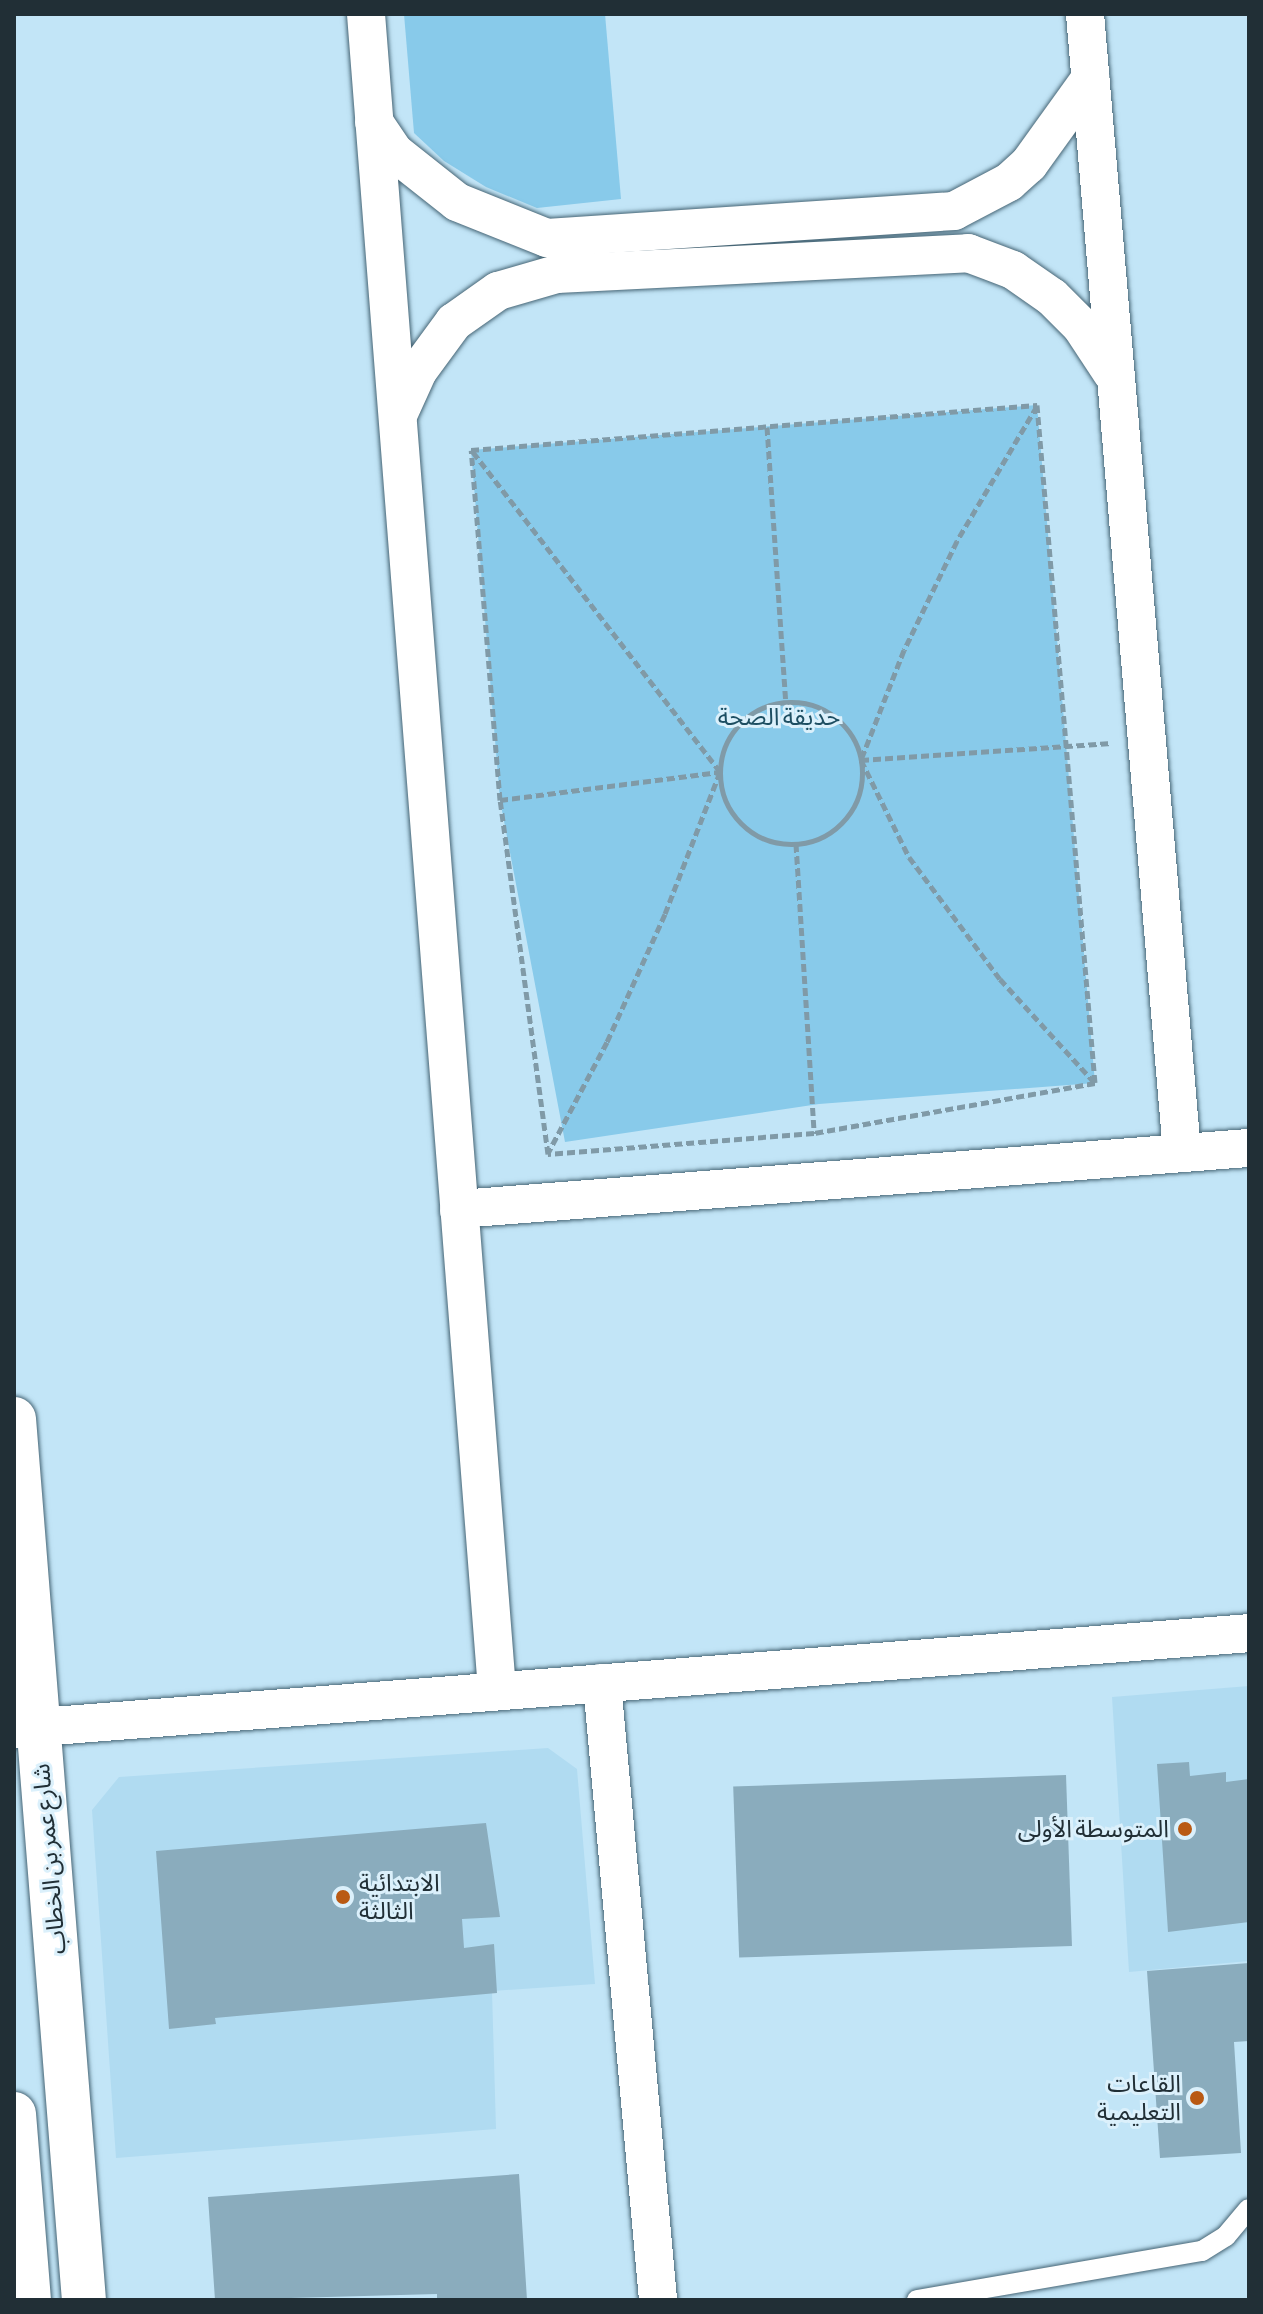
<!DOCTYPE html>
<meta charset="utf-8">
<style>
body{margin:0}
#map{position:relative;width:1263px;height:2314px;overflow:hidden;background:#c2e5f7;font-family:"Asap Condensed","Noto Sans Arabic",sans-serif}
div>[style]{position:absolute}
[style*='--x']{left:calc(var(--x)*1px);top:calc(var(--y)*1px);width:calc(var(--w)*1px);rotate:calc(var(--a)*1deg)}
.built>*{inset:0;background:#b0dbf1}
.green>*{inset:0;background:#88caea}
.building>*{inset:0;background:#8aacbd;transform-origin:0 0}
.path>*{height:5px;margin-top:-2.5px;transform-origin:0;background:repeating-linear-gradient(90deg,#809aa7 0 8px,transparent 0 12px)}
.path>.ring{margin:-2.5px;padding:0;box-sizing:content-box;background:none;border:5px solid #809aa7;border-radius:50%}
.roads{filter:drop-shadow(0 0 2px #466575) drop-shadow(0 0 2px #466575)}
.lane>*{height:20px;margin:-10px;padding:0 10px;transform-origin:10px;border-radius:10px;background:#fff}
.street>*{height:38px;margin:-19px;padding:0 19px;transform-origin:19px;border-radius:19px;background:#fff}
.secondary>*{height:44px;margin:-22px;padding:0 22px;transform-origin:22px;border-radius:22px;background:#fff}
.dots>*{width:22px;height:22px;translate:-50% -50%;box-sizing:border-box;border:4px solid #dbf0fb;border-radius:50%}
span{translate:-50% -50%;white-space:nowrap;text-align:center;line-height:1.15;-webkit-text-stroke:6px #dbf0fb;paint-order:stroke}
.park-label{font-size:24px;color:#1d4e62}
.poi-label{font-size:24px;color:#212f36}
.right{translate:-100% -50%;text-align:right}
.left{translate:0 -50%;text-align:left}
.street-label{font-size:24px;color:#212f36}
.frame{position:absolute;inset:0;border:16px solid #212f36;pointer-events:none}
</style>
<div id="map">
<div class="built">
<i style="clip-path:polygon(1249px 1686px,1249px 1961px,1129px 1972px,1112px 1697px)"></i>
<i style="clip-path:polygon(548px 1748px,577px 1769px,595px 1984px,492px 1991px,496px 2129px,116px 2158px,92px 1810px,119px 1777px)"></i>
</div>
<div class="green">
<i style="clip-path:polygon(404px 14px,605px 14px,621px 199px,537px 208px,486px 187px,444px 161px,414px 133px)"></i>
<i style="clip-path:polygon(1037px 405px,1095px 1083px,819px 1104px,565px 1142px,500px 800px,471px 450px)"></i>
</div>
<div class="building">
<i style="clip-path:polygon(1189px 1762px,1190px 1776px,1226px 1772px,1226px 1782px,1249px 1779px,1249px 1922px,1168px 1932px,1157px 1764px)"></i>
<i style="left:1066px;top:1775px;width:171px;height:333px;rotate:88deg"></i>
<i style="clip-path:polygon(486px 1823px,500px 1917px,462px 1919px,464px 1948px,494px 1944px,497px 1993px,215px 2018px,216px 2024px,169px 2029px,156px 1851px)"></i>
<i style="clip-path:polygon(1249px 1963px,1249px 2041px,1234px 2042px,1241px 2153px,1160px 2158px,1147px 1971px)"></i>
<i style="clip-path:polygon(519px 2174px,527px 2300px,437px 2300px,437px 2294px,215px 2300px,208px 2197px)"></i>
</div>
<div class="path">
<i style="--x:1037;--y:405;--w:680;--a:85.11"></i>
<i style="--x:1095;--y:1083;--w:285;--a:169.9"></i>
<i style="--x:814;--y:1133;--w:267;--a:175.5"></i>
<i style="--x:548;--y:1154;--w:357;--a:-97.7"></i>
<i style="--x:500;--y:800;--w:351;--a:-94.7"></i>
<i style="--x:471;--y:450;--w:568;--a:-4.55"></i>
<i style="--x:1037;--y:406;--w:157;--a:120.7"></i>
<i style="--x:957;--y:541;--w:121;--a:115.9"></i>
<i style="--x:904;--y:650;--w:118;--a:111.4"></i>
<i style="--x:861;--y:760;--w:108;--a:63.7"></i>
<i style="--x:909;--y:857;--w:152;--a:53.3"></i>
<i style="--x:1000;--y:979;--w:141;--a:47.6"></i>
<i style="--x:767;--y:427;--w:278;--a:86.1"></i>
<i style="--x:473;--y:452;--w:404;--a:52.3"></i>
<i style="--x:720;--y:772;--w:152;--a:111.2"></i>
<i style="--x:665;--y:914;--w:141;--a:114.4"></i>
<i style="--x:607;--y:1042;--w:126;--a:118"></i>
<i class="ring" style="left:720px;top:702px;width:137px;height:137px"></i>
<i style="--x:861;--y:760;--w:251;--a:-3.9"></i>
<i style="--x:500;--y:800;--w:221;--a:-7.3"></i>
<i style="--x:796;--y:844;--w:290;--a:86.4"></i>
</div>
<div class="roads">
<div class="lane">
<i style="--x:917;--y:2300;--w:289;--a:-9.8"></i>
<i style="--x:1202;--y:2251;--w:28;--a:-32"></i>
<i style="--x:1226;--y:2236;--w:35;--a:-50"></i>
</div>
<div class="street">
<i style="--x:366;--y:14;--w:1682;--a:85.53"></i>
<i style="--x:1085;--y:14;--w:1143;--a:85.13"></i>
<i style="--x:374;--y:122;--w:36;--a:56"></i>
<i style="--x:394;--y:152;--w:80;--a:38.4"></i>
<i style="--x:457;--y:202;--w:97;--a:21.8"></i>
<i style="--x:547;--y:238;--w:408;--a:-3.8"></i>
<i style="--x:954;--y:211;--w:62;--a:-27.8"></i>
<i style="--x:1009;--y:182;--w:27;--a:-42"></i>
<i style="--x:1029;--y:164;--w:105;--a:-54.3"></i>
<i style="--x:399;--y:413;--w:46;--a:-65.7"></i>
<i style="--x:418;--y:371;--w:61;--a:-53.7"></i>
<i style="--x:454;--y:322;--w:54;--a:-35.2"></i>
<i style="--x:498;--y:291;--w:61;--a:-16.1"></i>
<i style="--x:557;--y:274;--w:412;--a:-2.9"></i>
<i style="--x:968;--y:253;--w:48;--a:20.7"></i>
<i style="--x:1013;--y:270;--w:47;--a:34.7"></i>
<i style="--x:1052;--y:297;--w:41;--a:45"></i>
<i style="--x:1081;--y:326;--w:56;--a:56.6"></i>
<i style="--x:459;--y:1209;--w:792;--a:-4.42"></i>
<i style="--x:602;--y:1683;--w:620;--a:84.81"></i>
<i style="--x:14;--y:1729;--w:1239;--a:-4.44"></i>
</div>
<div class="secondary">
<i style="--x:14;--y:1419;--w:884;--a:85.46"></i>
<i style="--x:14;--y:2114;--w:187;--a:85.4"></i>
</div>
</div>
<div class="dots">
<i style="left:1185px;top:1829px;background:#b95a14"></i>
<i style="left:343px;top:1897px;background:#b95a14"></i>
<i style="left:1197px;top:2098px;background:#b95a14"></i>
</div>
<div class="park-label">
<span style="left:779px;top:717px">حديقة الصحة</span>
</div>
<div class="poi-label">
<span class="right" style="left:1169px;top:1829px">المتوسطة الأولى</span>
<span class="left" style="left:359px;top:1897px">الابتدائية<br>الثالثة</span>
<span class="right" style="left:1181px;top:2098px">القاعات<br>التعليمية</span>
</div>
<div class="street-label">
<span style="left:49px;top:1859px;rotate:-95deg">شارع عمر بن الخطاب</span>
</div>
<div class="frame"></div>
</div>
